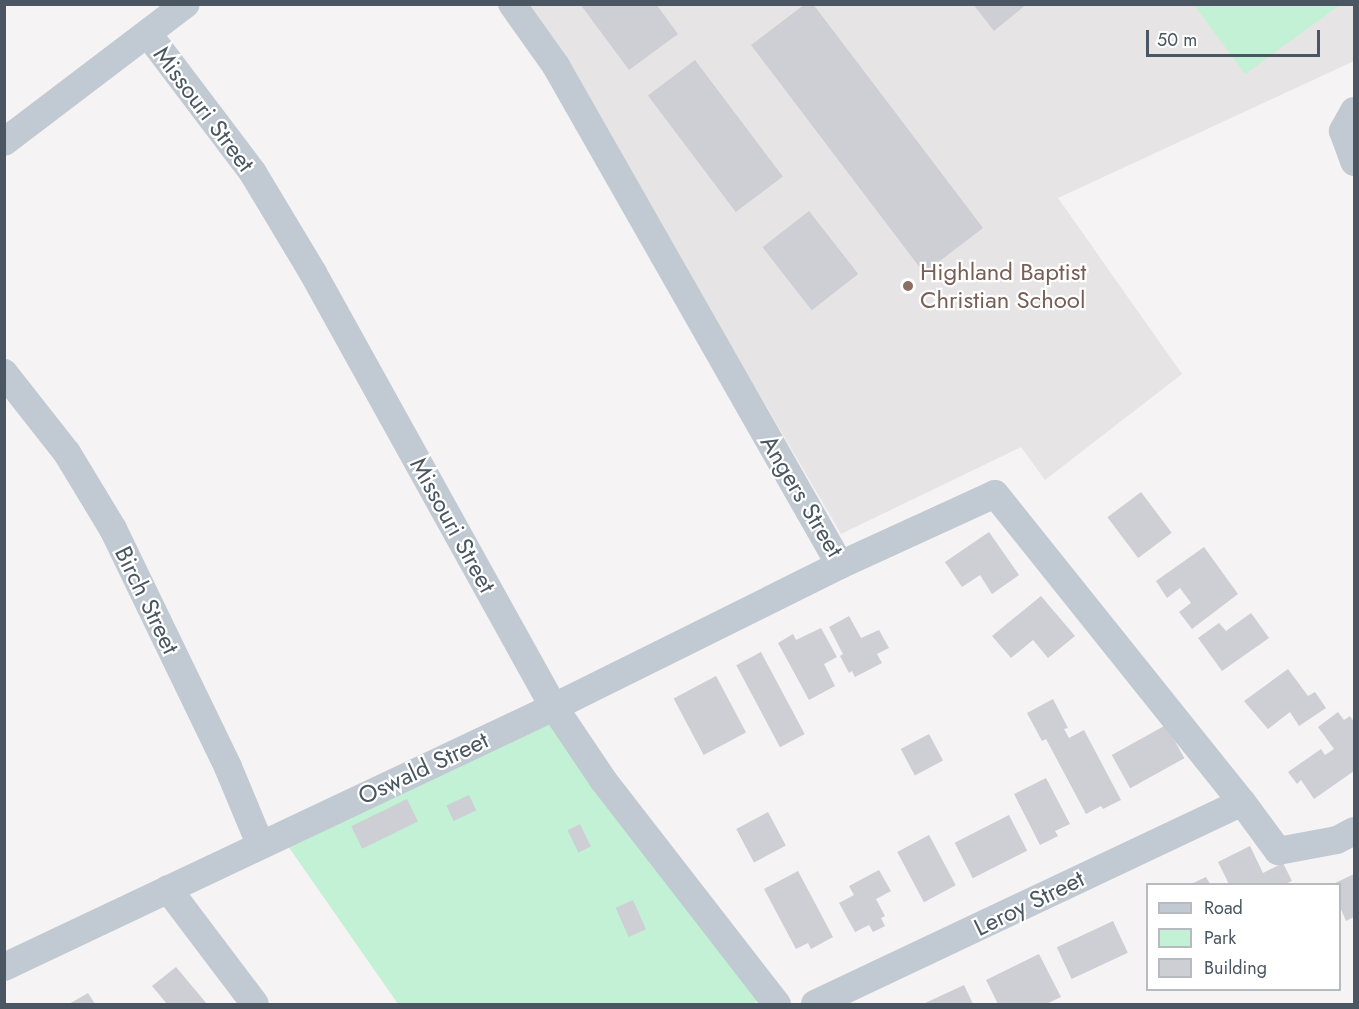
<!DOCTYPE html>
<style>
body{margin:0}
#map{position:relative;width:1359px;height:1009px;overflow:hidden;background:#f5f3f3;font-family:Jost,sans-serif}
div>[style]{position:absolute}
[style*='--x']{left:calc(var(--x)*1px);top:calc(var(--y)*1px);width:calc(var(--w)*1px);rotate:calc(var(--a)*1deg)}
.education>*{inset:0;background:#e6e4e5}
.green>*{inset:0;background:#c3f1d5}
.building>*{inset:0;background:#cdcfd5;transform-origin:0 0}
.minor>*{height:28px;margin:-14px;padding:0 14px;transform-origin:14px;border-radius:14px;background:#c1cad2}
.dots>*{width:16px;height:16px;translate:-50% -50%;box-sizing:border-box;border:3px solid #fff;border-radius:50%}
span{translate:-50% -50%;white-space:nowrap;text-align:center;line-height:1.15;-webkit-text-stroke:4.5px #fff;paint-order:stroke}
.street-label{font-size:24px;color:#4a5661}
.education-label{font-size:24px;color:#785e54}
.left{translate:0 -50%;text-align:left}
.frame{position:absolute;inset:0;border:6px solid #4a5661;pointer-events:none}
.legend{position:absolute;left:1146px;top:883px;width:195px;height:108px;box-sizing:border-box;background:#fff;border:2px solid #b7bbc0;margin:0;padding:8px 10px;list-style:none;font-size:18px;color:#4a5661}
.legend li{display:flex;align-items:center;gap:12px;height:30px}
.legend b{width:30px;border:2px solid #b7bbc0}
.scale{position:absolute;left:1146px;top:30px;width:174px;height:27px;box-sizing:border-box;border:3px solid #4a5661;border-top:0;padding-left:8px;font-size:18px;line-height:21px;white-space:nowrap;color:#4a5661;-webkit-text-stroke:4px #fff;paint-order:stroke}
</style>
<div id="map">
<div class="education">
<i style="clip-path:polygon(514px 5px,1354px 5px,1354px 61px,1058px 198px,1182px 374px,1045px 480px,1021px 447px,841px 534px,606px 132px)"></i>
</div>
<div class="green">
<i style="clip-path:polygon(1194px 5px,1340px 5px,1245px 74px)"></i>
<i style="clip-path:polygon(551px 719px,761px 1000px,752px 1004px,398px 1004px,288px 846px)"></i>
</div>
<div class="building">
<i style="clip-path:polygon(580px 4px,656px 4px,678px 34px,629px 70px)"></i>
<i style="clip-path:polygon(805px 4px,813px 4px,983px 228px,924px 273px,751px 45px)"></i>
<i style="clip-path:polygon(973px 4px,1027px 4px,994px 31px)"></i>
<i style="left:695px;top:60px;width:146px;height:59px;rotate:53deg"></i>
<i style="left:809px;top:211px;width:80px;height:59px;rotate:52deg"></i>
<i style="left:1141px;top:492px;width:51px;height:42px;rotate:53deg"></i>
<i style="clip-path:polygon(989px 532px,1019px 575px,992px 594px,980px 575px,962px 587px,945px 562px)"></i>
<i style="clip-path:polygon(1204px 547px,1238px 594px,1192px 629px,1179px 612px,1191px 603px,1180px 588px,1167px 598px,1156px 581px)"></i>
<i style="clip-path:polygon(1041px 596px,1075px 636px,1048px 658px,1033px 640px,1011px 658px,992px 636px)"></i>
<i style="clip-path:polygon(1251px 613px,1269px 638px,1222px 671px,1198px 638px,1219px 623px,1226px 631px)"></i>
<i style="clip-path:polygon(849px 616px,861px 638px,879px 630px,889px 648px,877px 654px,882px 663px,855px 677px,852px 671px,849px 673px,840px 656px,843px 654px,829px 627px)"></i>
<i style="clip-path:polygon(821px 628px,837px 657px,824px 664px,835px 686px,809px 700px,778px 643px,793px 634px,796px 640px)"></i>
<i style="left:761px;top:652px;width:93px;height:28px;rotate:62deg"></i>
<i style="clip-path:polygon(1288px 669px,1308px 696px,1315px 692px,1326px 708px,1299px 726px,1290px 712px,1268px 729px,1244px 701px)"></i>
<i style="left:716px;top:676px;width:64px;height:48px;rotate:62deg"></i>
<i style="clip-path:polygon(1053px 699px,1068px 728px,1064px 729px,1069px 738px,1084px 730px,1121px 800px,1103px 809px,1101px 806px,1086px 814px,1046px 739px,1042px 741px,1027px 713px)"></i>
<i style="clip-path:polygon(1338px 712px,1344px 720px,1350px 716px,1354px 722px,1354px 771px,1314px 799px,1301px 780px,1297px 784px,1288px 772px,1321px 749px,1325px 755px,1334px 749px,1318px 727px)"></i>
<i style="left:1166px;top:725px;width:38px;height:62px;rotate:61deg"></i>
<i style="left:929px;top:734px;width:30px;height:32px;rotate:62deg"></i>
<i style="clip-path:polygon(1046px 778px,1070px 824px,1055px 831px,1058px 836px,1040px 845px,1014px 794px)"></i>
<i style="left:469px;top:795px;width:17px;height:25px;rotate:65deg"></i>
<i style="left:407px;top:799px;width:25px;height:62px;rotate:64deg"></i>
<i style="left:768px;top:812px;width:38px;height:36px;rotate:62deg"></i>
<i style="left:1009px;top:815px;width:40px;height:61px;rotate:63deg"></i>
<i style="left:580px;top:824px;width:25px;height:14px;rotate:64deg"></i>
<i style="left:929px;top:835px;width:57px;height:36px;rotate:62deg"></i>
<i style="clip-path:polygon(1250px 846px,1263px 873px,1283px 863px,1292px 881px,1285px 884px,1229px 884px,1218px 862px)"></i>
<i style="clip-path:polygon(879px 870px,891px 891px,876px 899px,885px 916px,881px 918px,885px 926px,873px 932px,869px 925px,855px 932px,839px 903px,854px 895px,849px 886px)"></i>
<i style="clip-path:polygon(798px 871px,833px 937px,811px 949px,808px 943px,796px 949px,764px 889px)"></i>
<i style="clip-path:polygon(1354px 874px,1354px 917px,1346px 921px,1340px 907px,1340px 884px,1333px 884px)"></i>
<i style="clip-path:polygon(1206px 877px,1210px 884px,1191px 884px)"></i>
<i style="left:633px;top:900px;width:32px;height:19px;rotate:66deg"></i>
<i style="left:1113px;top:921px;width:35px;height:62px;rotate:65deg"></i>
<i style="clip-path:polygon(1039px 954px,1061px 997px,1046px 1004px,998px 1004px,986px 980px)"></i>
<i style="clip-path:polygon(176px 967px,207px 1004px,167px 1004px,152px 986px)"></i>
<i style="clip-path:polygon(964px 985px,973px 1004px,923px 1004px)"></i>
<i style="clip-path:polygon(88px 993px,95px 1004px,69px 1004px)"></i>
</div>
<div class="minor">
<i style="--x:512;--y:4;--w:76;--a:54.6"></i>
<i style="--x:556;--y:66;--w:574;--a:60.35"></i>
<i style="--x:148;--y:34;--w:174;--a:52.9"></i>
<i style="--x:253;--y:173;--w:117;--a:59"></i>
<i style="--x:313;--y:273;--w:496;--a:61"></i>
<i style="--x:554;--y:707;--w:88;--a:56.1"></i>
<i style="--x:603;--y:780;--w:284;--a:52.2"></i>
<i style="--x:1354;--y:111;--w:23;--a:119"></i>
<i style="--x:1343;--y:131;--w:33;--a:70"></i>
<i style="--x:4;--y:142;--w:228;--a:-37.2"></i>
<i style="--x:4;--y:373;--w:102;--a:51.8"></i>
<i style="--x:67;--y:453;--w:89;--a:58.8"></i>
<i style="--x:113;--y:529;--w:264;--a:64.2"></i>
<i style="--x:228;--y:767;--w:83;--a:67.4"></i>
<i style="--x:168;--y:889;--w:144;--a:52.9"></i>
<i style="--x:4;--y:967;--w:608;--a:-25.3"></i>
<i style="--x:554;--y:707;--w:319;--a:-26.4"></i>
<i style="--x:840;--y:565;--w:170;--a:-24.6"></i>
<i style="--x:995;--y:494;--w:395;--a:51.3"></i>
<i style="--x:1242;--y:802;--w:61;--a:53.7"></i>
<i style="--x:1278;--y:851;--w:60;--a:-10.6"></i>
<i style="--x:1337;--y:840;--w:19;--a:-28"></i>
<i style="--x:815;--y:1004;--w:472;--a:-25.3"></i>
</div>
<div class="dots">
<i style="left:908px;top:286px;background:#8d6e63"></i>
</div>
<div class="street-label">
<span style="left:204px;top:109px;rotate:53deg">Missouri Street</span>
<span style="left:802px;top:496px;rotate:59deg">Angers Street</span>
<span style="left:453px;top:525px;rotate:61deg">Missouri Street</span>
<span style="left:147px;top:600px;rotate:64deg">Birch Street</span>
<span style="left:423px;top:768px;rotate:-25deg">Oswald Street</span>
<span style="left:1029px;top:903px;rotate:-26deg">Leroy Street</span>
</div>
<div class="education-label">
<span class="left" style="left:920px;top:286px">Highland Baptist<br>Christian School</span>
</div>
<div class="frame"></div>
<ul class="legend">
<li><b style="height:8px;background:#c1cad2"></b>Road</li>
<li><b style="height:16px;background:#c3f1d5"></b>Park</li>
<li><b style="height:16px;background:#cdcfd5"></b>Building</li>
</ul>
<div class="scale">50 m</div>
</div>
